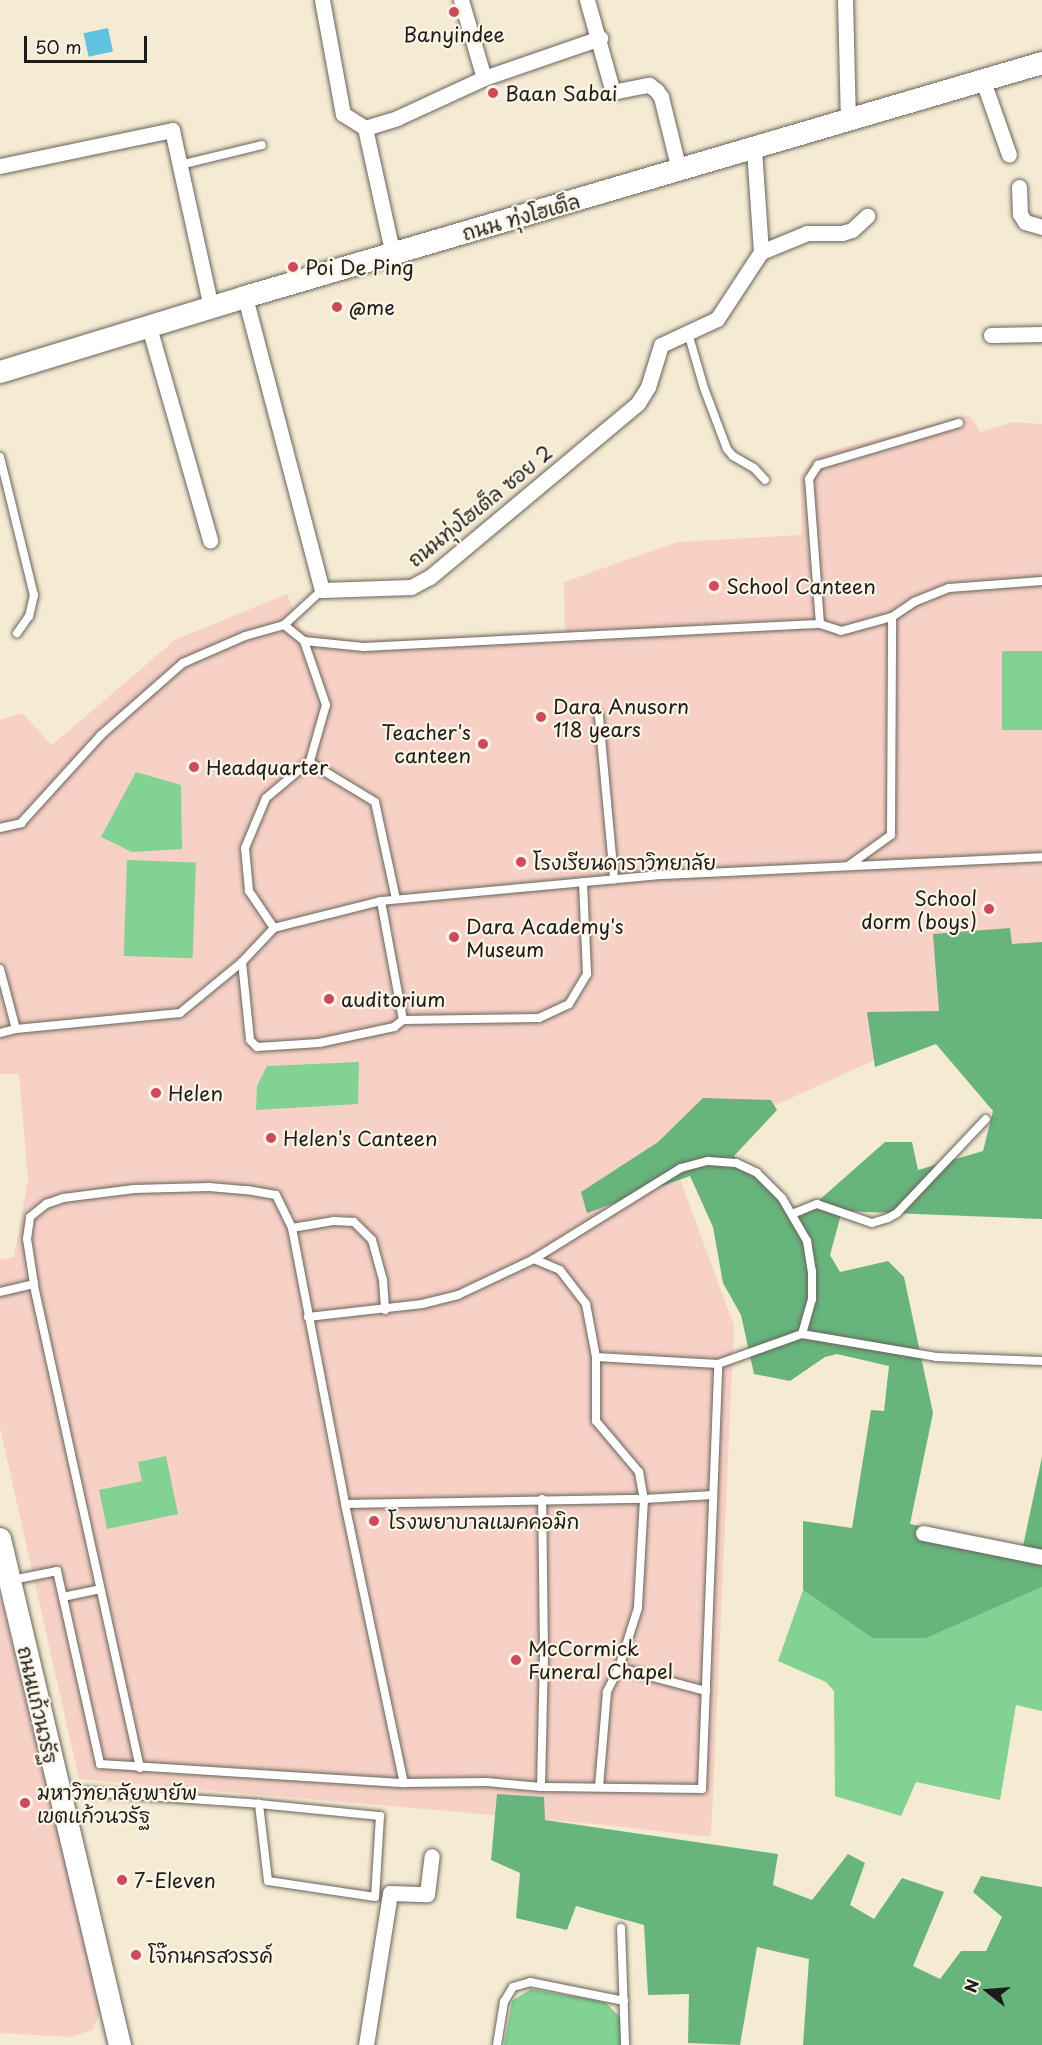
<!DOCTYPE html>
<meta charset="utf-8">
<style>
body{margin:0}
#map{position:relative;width:1042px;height:2045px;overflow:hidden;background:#f5ead2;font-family:"Playpen Sans","Playpen Sans Thai",sans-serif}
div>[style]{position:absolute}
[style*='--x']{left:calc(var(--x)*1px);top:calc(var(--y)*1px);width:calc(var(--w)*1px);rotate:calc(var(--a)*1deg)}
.built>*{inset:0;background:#f7d1c6}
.green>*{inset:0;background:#81d293;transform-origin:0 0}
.forest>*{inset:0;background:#68b47d}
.water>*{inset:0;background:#61c2df;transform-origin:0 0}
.roads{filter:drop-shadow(0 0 2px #68645c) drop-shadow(0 0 2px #68645c)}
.lane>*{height:8px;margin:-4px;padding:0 4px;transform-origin:4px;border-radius:4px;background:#fff}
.street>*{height:15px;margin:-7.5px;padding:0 7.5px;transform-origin:7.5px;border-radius:7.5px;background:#fff}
.secondary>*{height:22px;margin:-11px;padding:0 11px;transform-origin:11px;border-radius:11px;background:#fff}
.dots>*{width:16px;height:16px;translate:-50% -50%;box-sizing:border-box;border:3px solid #fcf5e5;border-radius:50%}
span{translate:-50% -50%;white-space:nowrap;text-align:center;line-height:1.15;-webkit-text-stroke:4.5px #fcf5e5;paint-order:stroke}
.poi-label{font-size:20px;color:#1c1c1c}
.left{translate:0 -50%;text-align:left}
.right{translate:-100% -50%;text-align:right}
.street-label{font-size:20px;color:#1c1c1c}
.north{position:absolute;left:958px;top:1961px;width:60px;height:60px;-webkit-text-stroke:4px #fcf5e5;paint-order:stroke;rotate:287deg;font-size:16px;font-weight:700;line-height:24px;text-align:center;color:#1c1c1c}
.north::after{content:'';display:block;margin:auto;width:21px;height:27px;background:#1c1c1c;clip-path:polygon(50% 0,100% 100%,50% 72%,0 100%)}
.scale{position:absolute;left:24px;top:36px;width:123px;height:27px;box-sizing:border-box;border:3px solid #1c1c1c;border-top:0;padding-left:8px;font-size:18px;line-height:21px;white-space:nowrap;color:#1c1c1c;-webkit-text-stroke:4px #fcf5e5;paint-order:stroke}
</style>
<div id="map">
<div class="built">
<i style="clip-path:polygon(970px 415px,980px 432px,1012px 422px,1042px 424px,1042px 978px,974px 1015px,666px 1155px,679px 1176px,734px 1326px,711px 1837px,606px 1825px,79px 1779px,0 1428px,0 1260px,14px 1257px,28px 1180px,19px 1074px,0 1074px,0 720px,22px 713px,52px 745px,175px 640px,287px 594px,301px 630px,356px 641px,565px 632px,564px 582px,678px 542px,802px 535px,800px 477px,816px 455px)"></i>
<i style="clip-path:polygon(0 1595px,101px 2010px,93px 2030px,70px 2037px,0 2033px)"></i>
</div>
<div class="green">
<i style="left:1042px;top:651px;width:79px;height:40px;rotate:90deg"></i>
<i style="clip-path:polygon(136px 772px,181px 785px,182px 849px,132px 852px,101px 837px)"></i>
<i style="left:127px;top:860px;width:69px;height:96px;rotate:2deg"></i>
<i style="clip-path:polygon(359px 1062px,358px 1104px,256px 1110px,257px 1086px,267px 1066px)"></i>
<i style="clip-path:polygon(166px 1456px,178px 1514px,107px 1529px,99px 1490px,142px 1481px,138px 1462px)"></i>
<i style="clip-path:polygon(1042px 1587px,1042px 1711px,1016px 1705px,1000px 1800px,916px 1782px,901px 1816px,835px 1796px,834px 1691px,826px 1682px,778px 1661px,803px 1590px,872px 1638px,927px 1638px)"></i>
<i style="clip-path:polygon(531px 1989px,605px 2002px,620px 2017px,626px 2045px,504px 2045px,512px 2001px)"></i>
</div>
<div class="forest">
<i style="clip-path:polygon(1010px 928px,1012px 944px,1042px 942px,1042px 1219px,842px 1211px,830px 1255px,840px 1272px,888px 1261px,904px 1277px,933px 1413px,910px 1524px,1023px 1546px,1042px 1457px,1042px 1587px,927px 1638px,872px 1638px,803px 1590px,803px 1521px,852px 1528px,871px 1410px,884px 1411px,889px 1366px,837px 1354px,825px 1357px,790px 1381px,754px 1374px,741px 1315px,723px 1283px,713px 1227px,690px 1176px,587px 1213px,581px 1192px,658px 1142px,703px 1098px,771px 1100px,777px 1110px,734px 1156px,800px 1217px,885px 1142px,912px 1142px,918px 1170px,983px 1151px,993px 1111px,936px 1044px,875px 1067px,867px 1012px,939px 1011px,933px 934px)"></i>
<i style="clip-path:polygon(497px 1794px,544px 1797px,545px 1820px,778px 1854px,773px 1885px,812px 1900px,848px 1854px,865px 1863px,850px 1905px,874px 1919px,902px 1878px,944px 1892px,913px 1966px,940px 1979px,961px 1951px,986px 1951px,1002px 1917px,973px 1892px,981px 1876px,1042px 1887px,1042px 2045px,803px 2045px,809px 1959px,757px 1947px,740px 2045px,688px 2043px,689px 1994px,648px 1995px,644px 1925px,576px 1906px,567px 1930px,516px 1918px,520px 1873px,491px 1860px)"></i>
</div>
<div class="water">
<i style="left:108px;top:28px;width:24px;height:25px;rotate:78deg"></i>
</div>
<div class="roads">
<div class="lane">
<i style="--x:180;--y:165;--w:84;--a:-13.7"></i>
<i style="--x:688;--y:333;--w:57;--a:73.8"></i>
<i style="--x:704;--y:388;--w:65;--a:69.3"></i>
<i style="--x:727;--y:449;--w:9;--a:49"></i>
<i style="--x:733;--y:456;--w:24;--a:30"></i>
<i style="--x:754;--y:468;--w:16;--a:47"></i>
<i style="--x:0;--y:457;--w:142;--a:76.2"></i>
<i style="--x:34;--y:595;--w:22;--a:103"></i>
<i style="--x:29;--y:616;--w:21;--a:125"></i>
<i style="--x:820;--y:624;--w:145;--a:-94.3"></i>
<i style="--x:809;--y:479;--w:17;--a:-57"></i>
<i style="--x:818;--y:465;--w:147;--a:-16.6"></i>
<i style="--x:304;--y:641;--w:60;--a:5.7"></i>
<i style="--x:364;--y:647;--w:457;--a:-2.9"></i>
<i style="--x:820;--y:624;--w:22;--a:18"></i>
<i style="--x:841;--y:631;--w:53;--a:-15.4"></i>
<i style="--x:892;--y:617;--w:27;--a:-34"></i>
<i style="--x:914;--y:602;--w:38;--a:-22"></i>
<i style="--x:949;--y:588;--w:93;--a:-4.3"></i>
<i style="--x:599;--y:716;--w:164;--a:84.7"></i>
<i style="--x:309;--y:762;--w:77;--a:31.2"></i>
<i style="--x:375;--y:802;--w:99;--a:77.8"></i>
<i style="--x:0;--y:828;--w:22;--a:-13"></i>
<i style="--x:21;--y:823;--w:119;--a:-47.7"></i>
<i style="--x:101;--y:735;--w:109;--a:-41.3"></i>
<i style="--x:183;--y:663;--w:68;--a:-23.5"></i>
<i style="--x:245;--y:636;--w:41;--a:-15.8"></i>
<i style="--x:284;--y:625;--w:52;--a:-42.6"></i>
<i style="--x:848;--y:866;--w:53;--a:-35.8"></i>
<i style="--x:891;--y:835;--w:218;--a:-89.7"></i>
<i style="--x:274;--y:928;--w:45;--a:-124"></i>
<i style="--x:249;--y:891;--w:43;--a:-95.3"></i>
<i style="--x:245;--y:848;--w:54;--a:-67.2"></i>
<i style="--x:266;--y:798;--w:57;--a:-40.1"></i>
<i style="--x:310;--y:761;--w:58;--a:-74.1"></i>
<i style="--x:326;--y:705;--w:68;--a:-109"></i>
<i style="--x:304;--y:641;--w:26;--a:-141"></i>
<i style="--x:242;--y:962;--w:78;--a:84.1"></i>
<i style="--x:250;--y:1040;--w:10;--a:45"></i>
<i style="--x:257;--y:1047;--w:62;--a:-3.7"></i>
<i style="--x:319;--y:1043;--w:77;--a:-12"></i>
<i style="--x:394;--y:1027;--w:11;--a:-38"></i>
<i style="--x:403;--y:1020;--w:121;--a:-100.5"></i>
<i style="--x:0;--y:969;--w:62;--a:75.1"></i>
<i style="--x:403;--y:1020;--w:136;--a:-0.8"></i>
<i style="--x:539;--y:1018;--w:33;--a:-25"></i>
<i style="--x:569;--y:1004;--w:35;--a:-59"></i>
<i style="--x:587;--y:974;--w:92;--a:-92.5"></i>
<i style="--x:0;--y:1033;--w:16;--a:-14"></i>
<i style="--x:16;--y:1029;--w:165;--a:-5.6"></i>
<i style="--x:180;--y:1013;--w:80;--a:-39.4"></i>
<i style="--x:242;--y:962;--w:47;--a:-46.7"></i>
<i style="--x:274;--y:928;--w:110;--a:-14.2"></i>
<i style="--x:381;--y:901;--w:282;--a:-5.3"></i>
<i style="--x:662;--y:875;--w:380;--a:-2.7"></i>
<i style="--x:792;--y:1214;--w:27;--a:-22"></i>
<i style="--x:817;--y:1204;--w:58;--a:19.1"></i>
<i style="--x:872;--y:1223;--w:17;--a:-17"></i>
<i style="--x:888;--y:1218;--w:10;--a:-29"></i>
<i style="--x:897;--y:1213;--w:129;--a:-46.6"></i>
<i style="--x:292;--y:1228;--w:43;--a:-9.5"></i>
<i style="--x:334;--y:1221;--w:20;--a:3"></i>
<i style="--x:354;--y:1222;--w:25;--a:45"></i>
<i style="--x:372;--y:1240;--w:41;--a:74.6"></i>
<i style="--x:383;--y:1280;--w:30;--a:86"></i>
<i style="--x:534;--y:1259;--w:173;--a:-31.8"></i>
<i style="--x:681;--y:1168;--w:28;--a:-15"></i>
<i style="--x:708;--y:1161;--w:28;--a:4"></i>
<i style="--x:736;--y:1163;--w:23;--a:25"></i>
<i style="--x:757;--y:1173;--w:35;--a:45"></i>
<i style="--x:782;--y:1198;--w:50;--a:59.8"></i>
<i style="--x:807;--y:1241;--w:30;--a:81"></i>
<i style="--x:812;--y:1271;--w:28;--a:90"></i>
<i style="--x:812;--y:1299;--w:36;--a:106"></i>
<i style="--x:0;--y:1292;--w:35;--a:-13"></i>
<i style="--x:308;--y:1317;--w:115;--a:-6.5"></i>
<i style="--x:422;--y:1304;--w:37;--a:-14"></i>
<i style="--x:458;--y:1295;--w:84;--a:-25.3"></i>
<i style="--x:534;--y:1259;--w:28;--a:23"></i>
<i style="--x:560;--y:1270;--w:43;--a:52.6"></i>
<i style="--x:586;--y:1304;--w:54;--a:79.3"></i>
<i style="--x:596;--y:1357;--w:64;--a:90"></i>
<i style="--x:596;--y:1421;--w:67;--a:49.9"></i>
<i style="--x:639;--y:1472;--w:27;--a:80"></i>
<i style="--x:644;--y:1499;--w:109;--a:93.2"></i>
<i style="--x:638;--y:1608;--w:63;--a:107.6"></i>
<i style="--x:619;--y:1668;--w:27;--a:117"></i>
<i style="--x:607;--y:1692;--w:95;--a:94.8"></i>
<i style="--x:596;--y:1357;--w:122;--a:3.3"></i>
<i style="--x:718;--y:1364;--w:89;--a:-19.7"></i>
<i style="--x:802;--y:1334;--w:136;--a:9.7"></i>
<i style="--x:936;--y:1357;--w:106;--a:2.2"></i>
<i style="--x:345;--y:1504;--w:299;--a:-1"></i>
<i style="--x:644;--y:1499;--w:69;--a:-3.3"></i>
<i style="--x:12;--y:1580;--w:46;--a:-11.3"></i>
<i style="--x:57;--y:1571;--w:198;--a:77.4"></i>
<i style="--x:100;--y:1764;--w:305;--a:3.6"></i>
<i style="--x:404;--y:1783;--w:83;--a:-0.7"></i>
<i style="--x:487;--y:1782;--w:54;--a:5.3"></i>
<i style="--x:541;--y:1787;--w:161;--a:0.7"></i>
<i style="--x:702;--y:1789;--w:425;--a:-87.8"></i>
<i style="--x:63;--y:1597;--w:38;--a:-12"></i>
<i style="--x:619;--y:1668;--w:90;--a:14.8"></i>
<i style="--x:140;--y:1768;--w:495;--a:-102.4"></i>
<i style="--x:34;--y:1284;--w:46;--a:-98.8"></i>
<i style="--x:27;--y:1239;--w:22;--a:-82"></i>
<i style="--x:30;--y:1217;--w:21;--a:-39"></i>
<i style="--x:46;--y:1204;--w:18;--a:-19"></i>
<i style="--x:63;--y:1198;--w:72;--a:-7.2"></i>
<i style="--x:134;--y:1189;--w:75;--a:-1.5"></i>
<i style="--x:209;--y:1187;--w:38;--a:5"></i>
<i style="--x:247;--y:1190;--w:29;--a:10"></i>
<i style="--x:276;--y:1195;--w:37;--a:64"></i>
<i style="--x:292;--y:1228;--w:281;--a:79.1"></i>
<i style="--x:345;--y:1504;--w:285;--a:78.1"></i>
<i style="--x:541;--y:1787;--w:135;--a:-88.7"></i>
<i style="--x:544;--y:1652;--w:153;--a:-90.7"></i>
<i style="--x:61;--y:1790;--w:198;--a:4"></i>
<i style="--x:259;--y:1804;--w:122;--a:5.7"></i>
<i style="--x:380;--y:1816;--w:81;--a:93.5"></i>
<i style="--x:375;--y:1897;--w:108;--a:-171.5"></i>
<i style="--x:268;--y:1881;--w:78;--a:-96.7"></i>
<i style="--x:621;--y:1928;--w:117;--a:88"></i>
<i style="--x:497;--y:2045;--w:44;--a:-80.8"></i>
<i style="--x:504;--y:2002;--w:17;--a:-59"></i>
<i style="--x:513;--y:1987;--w:18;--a:-16"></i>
<i style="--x:530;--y:1982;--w:96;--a:11.4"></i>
</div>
<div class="street">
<i style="--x:322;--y:0;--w:116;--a:79.6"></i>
<i style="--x:343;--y:114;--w:26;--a:32"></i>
<i style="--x:365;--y:128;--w:130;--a:77.6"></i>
<i style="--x:461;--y:0;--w:81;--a:73.6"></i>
<i style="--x:587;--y:0;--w:92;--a:74.3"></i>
<i style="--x:612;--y:89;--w:5;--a:22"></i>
<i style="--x:617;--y:91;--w:33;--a:-11"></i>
<i style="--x:649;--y:85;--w:9;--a:36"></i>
<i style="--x:656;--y:90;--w:9;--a:54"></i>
<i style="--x:661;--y:97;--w:75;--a:76.1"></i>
<i style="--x:845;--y:0;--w:120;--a:88.6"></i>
<i style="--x:983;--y:81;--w:78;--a:70.6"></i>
<i style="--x:365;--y:128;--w:34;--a:-17"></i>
<i style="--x:397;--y:118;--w:96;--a:-24.7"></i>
<i style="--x:484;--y:78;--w:123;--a:-19"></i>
<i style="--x:0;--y:166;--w:176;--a:-11.8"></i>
<i style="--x:172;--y:130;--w:182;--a:77.6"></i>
<i style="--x:1019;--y:187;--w:27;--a:88"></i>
<i style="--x:1020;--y:214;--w:9;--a:58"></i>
<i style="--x:1025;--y:222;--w:18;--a:16"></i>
<i style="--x:761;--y:252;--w:50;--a:-22.4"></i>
<i style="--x:807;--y:233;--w:35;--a:0"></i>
<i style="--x:842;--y:233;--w:10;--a:-17"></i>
<i style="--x:852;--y:230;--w:21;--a:-43"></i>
<i style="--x:245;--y:297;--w:303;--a:75.3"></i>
<i style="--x:322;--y:590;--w:89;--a:-1.9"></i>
<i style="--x:411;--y:587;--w:21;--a:-28"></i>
<i style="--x:430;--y:577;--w:271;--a:-39.9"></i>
<i style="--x:638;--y:403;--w:19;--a:-58"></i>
<i style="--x:648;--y:387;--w:44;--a:-72.8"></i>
<i style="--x:661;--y:345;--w:62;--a:-24.9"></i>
<i style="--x:717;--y:319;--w:80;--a:-56.7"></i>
<i style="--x:761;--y:252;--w:104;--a:-93.9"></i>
<i style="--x:149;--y:327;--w:222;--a:74"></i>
<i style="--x:991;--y:335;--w:51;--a:-1.1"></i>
<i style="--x:923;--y:1533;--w:121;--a:11.4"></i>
<i style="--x:366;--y:2045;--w:154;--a:-81"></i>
<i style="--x:390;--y:1893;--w:37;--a:2"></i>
<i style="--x:427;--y:1894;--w:38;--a:-83"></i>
</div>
<div class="secondary">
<i style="--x:0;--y:372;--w:256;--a:-17"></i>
<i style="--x:245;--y:297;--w:831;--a:-16.36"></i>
<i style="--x:0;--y:1539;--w:520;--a:76.66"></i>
</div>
</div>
<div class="dots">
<i style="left:454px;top:12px;background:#d1495b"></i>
<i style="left:493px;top:93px;background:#d1495b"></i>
<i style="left:293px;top:267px;background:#d1495b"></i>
<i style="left:337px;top:307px;background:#d1495b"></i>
<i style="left:714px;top:586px;background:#d1495b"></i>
<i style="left:541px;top:717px;background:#d1495b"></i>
<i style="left:483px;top:744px;background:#d1495b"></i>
<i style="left:194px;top:767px;background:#d1495b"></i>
<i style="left:521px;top:862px;background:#d1495b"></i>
<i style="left:989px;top:909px;background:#d1495b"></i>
<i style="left:454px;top:937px;background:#d1495b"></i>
<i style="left:329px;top:999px;background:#d1495b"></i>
<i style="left:156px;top:1093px;background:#d1495b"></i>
<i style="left:271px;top:1138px;background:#d1495b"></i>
<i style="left:374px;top:1521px;background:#d1495b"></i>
<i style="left:516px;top:1660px;background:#d1495b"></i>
<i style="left:25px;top:1803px;background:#d1495b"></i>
<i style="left:122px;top:1880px;background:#d1495b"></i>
<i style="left:136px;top:1955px;background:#d1495b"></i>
</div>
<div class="poi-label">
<span style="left:454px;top:34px">Banyindee</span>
<span class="left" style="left:505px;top:93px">Baan Sabai</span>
<span class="left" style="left:305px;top:267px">Poi De Ping</span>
<span class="left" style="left:349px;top:307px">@me</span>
<span class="left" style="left:726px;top:586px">School Canteen</span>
<span class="left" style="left:553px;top:718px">Dara Anusorn<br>118 years</span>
<span class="right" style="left:471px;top:744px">Teacher's<br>canteen</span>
<span class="left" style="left:206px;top:767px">Headquarter</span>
<span class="left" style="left:533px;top:862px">โรงเรียนดาราวิทยาลัย</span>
<span class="right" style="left:977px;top:910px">School<br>dorm (boys)</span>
<span class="left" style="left:466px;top:938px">Dara Academy's<br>Museum</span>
<span class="left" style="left:341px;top:999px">auditorium</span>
<span class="left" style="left:168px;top:1093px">Helen</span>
<span class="left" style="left:283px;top:1138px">Helen's Canteen</span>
<span class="left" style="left:388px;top:1521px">โรงพยาบาลแมคคอมิก</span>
<span class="left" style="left:528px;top:1660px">McCormick<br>Funeral Chapel</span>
<span class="left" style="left:37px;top:1804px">มหาวิทยาลัยพายัพ<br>เขตแก้วนวรัฐ</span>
<span class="left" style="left:134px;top:1880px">7-Eleven</span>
<span class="left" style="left:148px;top:1955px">โจ๊กนครสวรรค์</span>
</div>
<div class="street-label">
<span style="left:521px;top:217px;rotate:-16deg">ถนน ทุ่งโฮเต็ล</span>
<span style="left:480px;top:506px;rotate:-39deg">ถนนทุ่งโฮเต็ล ซอย 2</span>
<span style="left:38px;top:1705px;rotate:77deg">ถนนแก้วนวรัฐ</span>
</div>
<div class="north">N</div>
<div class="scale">50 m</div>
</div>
